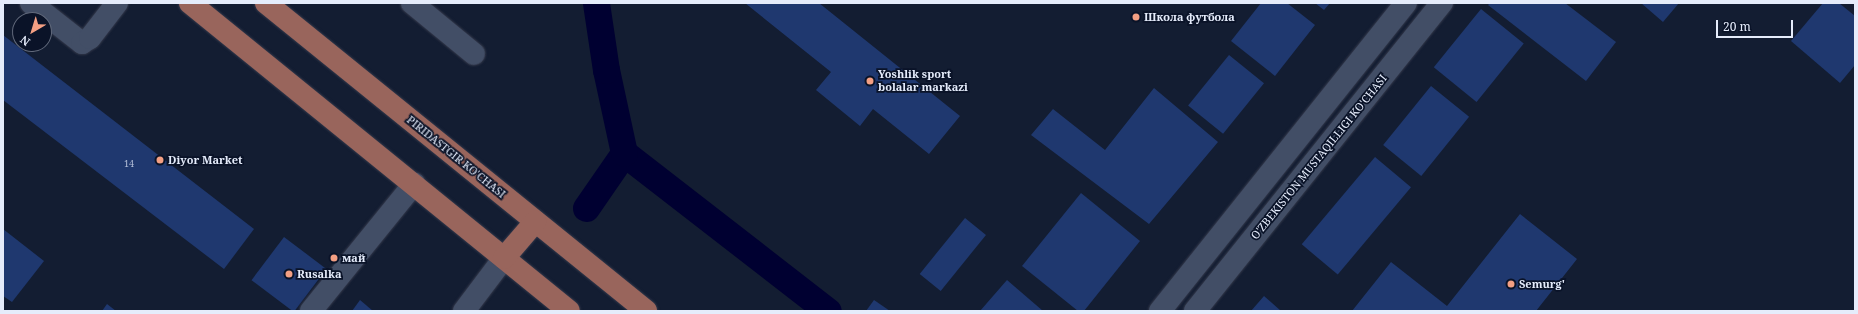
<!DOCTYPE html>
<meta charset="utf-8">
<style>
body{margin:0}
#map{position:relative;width:1858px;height:314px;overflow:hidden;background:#131d32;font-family:"Noto Serif",serif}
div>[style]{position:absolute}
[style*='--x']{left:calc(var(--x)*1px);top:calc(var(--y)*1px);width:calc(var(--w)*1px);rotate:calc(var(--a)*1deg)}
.canal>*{height:27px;margin:-13.5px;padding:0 13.5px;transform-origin:13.5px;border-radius:13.5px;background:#000031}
.building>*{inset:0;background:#1f386f;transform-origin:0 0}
.roads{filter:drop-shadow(0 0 1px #34394b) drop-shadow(0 0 1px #34394b)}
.minor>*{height:22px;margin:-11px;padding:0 11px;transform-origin:11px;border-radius:11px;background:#424e66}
.major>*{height:22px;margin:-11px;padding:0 11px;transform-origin:11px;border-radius:11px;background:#99655c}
.dots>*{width:11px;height:11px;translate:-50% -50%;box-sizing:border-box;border:2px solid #0a1328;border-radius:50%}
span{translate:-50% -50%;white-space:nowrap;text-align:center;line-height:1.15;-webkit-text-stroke:3.5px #0a1328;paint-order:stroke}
.number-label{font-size:9px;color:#b4bfd8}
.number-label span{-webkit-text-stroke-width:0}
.poi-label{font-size:11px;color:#e5ecfb;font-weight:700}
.left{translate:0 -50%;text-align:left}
.street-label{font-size:11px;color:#e5ecfb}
.frame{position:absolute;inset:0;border:4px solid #e5ecfb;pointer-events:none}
.north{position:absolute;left:12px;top:12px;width:40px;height:40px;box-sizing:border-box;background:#0a1328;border:1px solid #626a7c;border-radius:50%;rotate:218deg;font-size:11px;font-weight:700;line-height:16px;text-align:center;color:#e5ecfb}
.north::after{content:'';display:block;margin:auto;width:14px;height:18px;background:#f39f83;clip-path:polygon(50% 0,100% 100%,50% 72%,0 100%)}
.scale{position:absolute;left:1716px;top:20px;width:77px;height:18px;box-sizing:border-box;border:2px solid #e5ecfb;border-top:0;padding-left:5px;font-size:12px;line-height:14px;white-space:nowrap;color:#e5ecfb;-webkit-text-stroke:3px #0a1328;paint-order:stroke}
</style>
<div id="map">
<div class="canal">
<i style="--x:624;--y:153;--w:258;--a:37.8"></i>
<i style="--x:586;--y:208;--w:67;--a:-55.4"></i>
<i style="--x:624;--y:153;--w:85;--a:-102.2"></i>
<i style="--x:606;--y:70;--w:68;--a:-98.5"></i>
</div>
<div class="building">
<i style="clip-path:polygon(745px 3px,819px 3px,960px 116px,929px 154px,873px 109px,860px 126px,816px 90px,831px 72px)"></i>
<i style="clip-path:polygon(1261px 3px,1287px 3px,1315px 25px,1275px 76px,1231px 41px)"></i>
<i style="clip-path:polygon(1315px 3px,1330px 3px,1324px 10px)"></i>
<i style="clip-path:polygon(1490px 3px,1565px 3px,1616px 42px,1586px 81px,1488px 5px)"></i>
<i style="clip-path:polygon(1641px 3px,1679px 3px,1663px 22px)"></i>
<i style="clip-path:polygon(1823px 3px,1839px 3px,1855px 16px,1855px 65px,1840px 83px,1791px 41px)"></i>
<i style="left:1481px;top:9px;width:55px;height:75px;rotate:39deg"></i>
<i style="clip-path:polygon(3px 35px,254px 229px,224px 269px,3px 100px)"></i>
<i style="left:1229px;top:55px;width:45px;height:65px;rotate:39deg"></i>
<i style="left:1431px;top:86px;width:49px;height:76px;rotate:39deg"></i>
<i style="clip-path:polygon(1154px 88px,1218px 142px,1149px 224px,1031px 135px,1053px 109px,1105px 150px)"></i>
<i style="left:1375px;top:157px;width:47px;height:114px;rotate:40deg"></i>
<i style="clip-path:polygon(1081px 193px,1140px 241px,1084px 311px,1078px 311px,1022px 266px)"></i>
<i style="clip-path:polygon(1520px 214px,1577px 259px,1536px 311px,1352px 311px,1391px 262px,1447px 306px)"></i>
<i style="left:965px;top:218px;width:27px;height:72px;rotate:39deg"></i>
<i style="clip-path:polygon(3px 229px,44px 261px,12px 302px,3px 296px)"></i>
<i style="left:284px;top:237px;width:53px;height:54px;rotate:37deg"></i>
<i style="clip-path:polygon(1007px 280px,1043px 311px,980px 311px)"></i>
<i style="clip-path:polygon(1264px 296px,1281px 311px,1251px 311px)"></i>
<i style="clip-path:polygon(360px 300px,373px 311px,352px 311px)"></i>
<i style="clip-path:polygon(874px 300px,890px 311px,866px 311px)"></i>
<i style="clip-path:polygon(107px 304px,116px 311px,102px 311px)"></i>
</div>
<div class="roads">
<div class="minor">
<i style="--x:31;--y:3;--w:65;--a:38.1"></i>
<i style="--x:82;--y:43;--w:9;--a:-32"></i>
<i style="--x:90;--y:38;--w:44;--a:-52.4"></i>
<i style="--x:412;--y:3;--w:80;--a:39.4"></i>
<i style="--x:311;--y:311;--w:164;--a:-51"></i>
<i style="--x:464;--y:311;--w:66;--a:-53"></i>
<i style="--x:1160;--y:311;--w:394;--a:-51.4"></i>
<i style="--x:1195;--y:311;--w:395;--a:-51.3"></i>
</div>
<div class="major">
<i style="--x:190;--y:3;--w:488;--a:39.1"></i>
<i style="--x:266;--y:3;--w:489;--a:39"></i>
<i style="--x:504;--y:258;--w:48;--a:-49.3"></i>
</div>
</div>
<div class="dots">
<i style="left:1136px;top:17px;background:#f39f83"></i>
<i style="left:870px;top:81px;background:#f39f83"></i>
<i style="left:160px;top:160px;background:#f39f83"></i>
<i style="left:334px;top:258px;background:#f39f83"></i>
<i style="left:289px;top:274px;background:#f39f83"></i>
<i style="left:1511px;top:284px;background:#f39f83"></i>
</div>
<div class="number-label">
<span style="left:129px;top:164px">14</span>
</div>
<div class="poi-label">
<span class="left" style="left:1144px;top:17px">Школа футбола</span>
<span class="left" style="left:878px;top:81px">Yoshlik sport<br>bolalar markazi</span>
<span class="left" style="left:168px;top:160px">Diyor Market</span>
<span class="left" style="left:342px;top:258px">май</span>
<span class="left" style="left:297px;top:274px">Rusalka</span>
<span class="left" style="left:1519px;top:284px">Semurg'</span>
</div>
<div class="street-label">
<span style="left:456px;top:157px;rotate:39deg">PIRIDASTGIR KO'CHASI</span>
<span style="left:1319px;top:157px;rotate:-51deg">O'ZBEKISTON MUSTAQILLIGI KO'CHASI</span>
</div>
<div class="frame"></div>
<div class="north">N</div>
<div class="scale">20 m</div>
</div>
